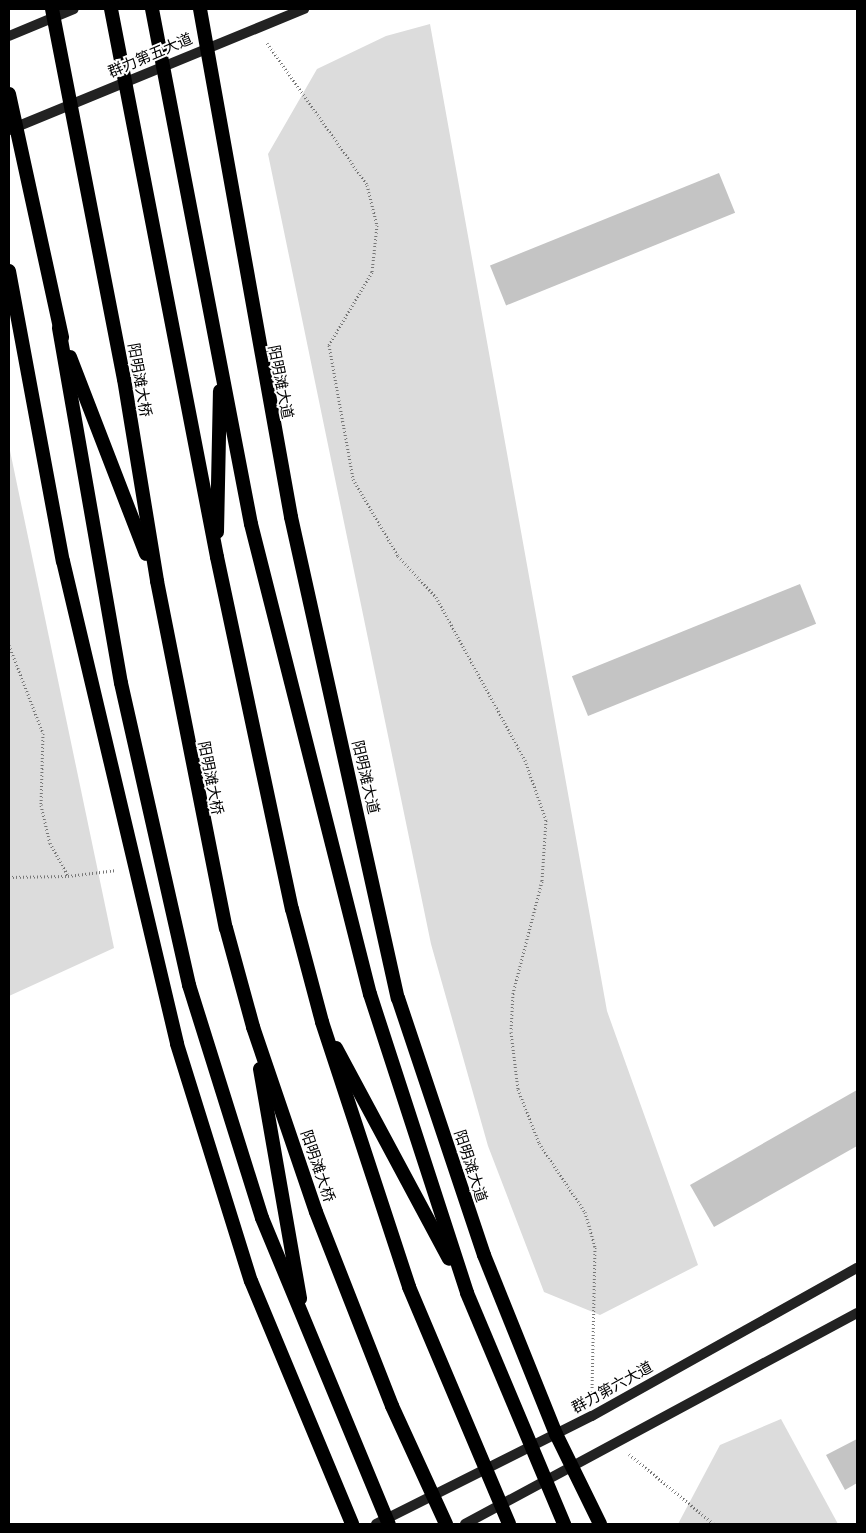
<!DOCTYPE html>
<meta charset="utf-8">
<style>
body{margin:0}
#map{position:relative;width:866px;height:1533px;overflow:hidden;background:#fff;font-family:Helvetica,"Noto Sans SC",sans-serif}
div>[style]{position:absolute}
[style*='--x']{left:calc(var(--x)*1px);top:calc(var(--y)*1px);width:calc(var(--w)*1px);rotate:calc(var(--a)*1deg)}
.green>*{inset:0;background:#dcdcdc}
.building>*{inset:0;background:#c4c4c4;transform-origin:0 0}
.path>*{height:3px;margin-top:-1.5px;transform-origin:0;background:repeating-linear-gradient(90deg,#777 0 1px,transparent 0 3.5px)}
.secondary>*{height:10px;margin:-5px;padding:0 5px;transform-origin:5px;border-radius:5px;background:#222}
.trunk>*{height:14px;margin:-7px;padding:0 7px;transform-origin:7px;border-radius:7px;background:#000}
span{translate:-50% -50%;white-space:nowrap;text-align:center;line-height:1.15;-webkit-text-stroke:4px #fff;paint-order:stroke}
.street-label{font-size:15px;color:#000}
.frame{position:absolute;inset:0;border:10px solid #000;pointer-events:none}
</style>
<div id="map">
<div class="green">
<i style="clip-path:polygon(430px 24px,607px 1011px,698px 1265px,600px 1315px,544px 1292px,488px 1146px,431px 944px,268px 154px,317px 69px,386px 36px)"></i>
<i style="clip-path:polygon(9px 446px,114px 948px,9px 996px)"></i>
<i style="clip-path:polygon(781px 1419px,838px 1524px,678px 1524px,720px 1445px)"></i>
</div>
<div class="building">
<i style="left:719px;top:173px;width:43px;height:247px;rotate:68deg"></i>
<i style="left:800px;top:584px;width:43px;height:246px;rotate:68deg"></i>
<i style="clip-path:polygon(857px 1090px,857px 1146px,714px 1227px,690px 1185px)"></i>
<i style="clip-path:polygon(857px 1439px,857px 1483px,845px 1490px,826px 1455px)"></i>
</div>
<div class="path">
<i style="--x:267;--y:43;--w:174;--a:54.8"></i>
<i style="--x:367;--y:185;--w:41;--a:76"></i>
<i style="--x:377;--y:225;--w:47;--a:96.1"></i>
<i style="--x:372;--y:272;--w:85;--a:120.5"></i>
<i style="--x:329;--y:345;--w:136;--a:79.8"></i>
<i style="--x:353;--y:479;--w:89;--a:59.7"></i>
<i style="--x:398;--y:556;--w:56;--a:47.2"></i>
<i style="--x:436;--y:597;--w:186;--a:61.4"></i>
<i style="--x:525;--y:760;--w:64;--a:70.7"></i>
<i style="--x:546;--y:820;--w:61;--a:93.8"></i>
<i style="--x:542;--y:881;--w:116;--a:104.5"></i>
<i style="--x:513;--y:993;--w:39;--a:93"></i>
<i style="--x:511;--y:1032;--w:57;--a:83"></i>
<i style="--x:518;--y:1089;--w:58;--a:68.7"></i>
<i style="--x:539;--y:1143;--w:83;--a:56.3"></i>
<i style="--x:585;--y:1212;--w:36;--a:74"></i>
<i style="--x:595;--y:1247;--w:149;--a:91.2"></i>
<i style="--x:9;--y:645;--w:94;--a:68.9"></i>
<i style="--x:43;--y:733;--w:72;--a:91.6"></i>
<i style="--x:41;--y:805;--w:39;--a:77"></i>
<i style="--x:50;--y:843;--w:38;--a:61"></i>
<i style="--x:68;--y:876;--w:49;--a:-7"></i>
<i style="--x:9;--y:877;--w:59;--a:-1"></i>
<i style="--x:629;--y:1454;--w:110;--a:39.5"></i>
</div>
<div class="secondary">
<i style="--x:9;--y:36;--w:70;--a:-22.6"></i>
<i style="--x:9;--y:130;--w:319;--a:-22.3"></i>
<i style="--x:376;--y:1524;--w:241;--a:-26.6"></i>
<i style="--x:592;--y:1416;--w:304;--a:-29.2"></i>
<i style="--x:465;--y:1524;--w:445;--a:-28.3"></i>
</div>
<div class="trunk">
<i style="--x:52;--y:9;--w:377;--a:79"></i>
<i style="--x:124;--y:379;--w:205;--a:80.7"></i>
<i style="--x:157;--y:581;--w:354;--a:78.8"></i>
<i style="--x:226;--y:928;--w:103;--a:74.7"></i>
<i style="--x:253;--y:1027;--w:195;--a:71.2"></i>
<i style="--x:316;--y:1212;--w:208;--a:68.6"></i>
<i style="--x:392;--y:1406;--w:130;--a:65.4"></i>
<i style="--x:111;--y:9;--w:558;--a:79.05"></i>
<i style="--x:217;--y:557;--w:360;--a:78"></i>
<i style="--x:292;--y:909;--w:117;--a:75.1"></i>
<i style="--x:322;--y:1022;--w:279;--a:71.8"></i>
<i style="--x:409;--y:1287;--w:257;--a:67.1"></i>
<i style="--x:152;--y:9;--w:524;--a:79.12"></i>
<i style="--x:251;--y:524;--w:485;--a:75.8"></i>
<i style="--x:370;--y:994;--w:314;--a:72"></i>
<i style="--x:467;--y:1293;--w:251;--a:67.2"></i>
<i style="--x:200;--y:9;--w:516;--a:79.84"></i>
<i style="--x:291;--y:517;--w:493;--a:77.5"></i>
<i style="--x:398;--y:998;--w:271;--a:71.5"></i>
<i style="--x:484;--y:1255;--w:193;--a:68.1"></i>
<i style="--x:556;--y:1434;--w:100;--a:63.9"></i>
<i style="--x:9;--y:94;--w:249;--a:77.7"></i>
<i style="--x:9;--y:271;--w:295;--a:79.5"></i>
<i style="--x:63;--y:561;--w:496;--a:76.7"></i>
<i style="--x:177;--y:1044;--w:248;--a:72.7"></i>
<i style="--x:251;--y:1281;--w:263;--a:67.4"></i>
<i style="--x:59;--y:328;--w:360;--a:80.1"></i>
<i style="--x:121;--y:683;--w:310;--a:77.3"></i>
<i style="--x:189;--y:985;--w:244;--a:72.6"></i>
<i style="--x:262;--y:1218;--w:331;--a:67.5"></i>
<i style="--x:70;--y:357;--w:211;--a:68.9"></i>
<i style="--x:217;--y:532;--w:141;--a:-88.8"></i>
<i style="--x:336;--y:1048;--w:239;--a:61.8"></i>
<i style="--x:260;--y:1069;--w:233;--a:80.1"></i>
</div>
<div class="street-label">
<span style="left:150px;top:55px;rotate:-23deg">群力第五大道</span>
<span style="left:140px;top:380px;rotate:80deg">阳明滩大桥</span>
<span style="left:281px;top:382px;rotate:79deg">阳明滩大道</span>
<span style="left:366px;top:777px;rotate:77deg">阳明滩大道</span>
<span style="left:211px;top:778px;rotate:79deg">阳明滩大桥</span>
<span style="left:318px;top:1166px;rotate:71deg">阳明滩大桥</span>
<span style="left:471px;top:1166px;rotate:72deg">阳明滩大道</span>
<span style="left:612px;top:1387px;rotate:-29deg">群力第六大道</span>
</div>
<div class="frame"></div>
</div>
